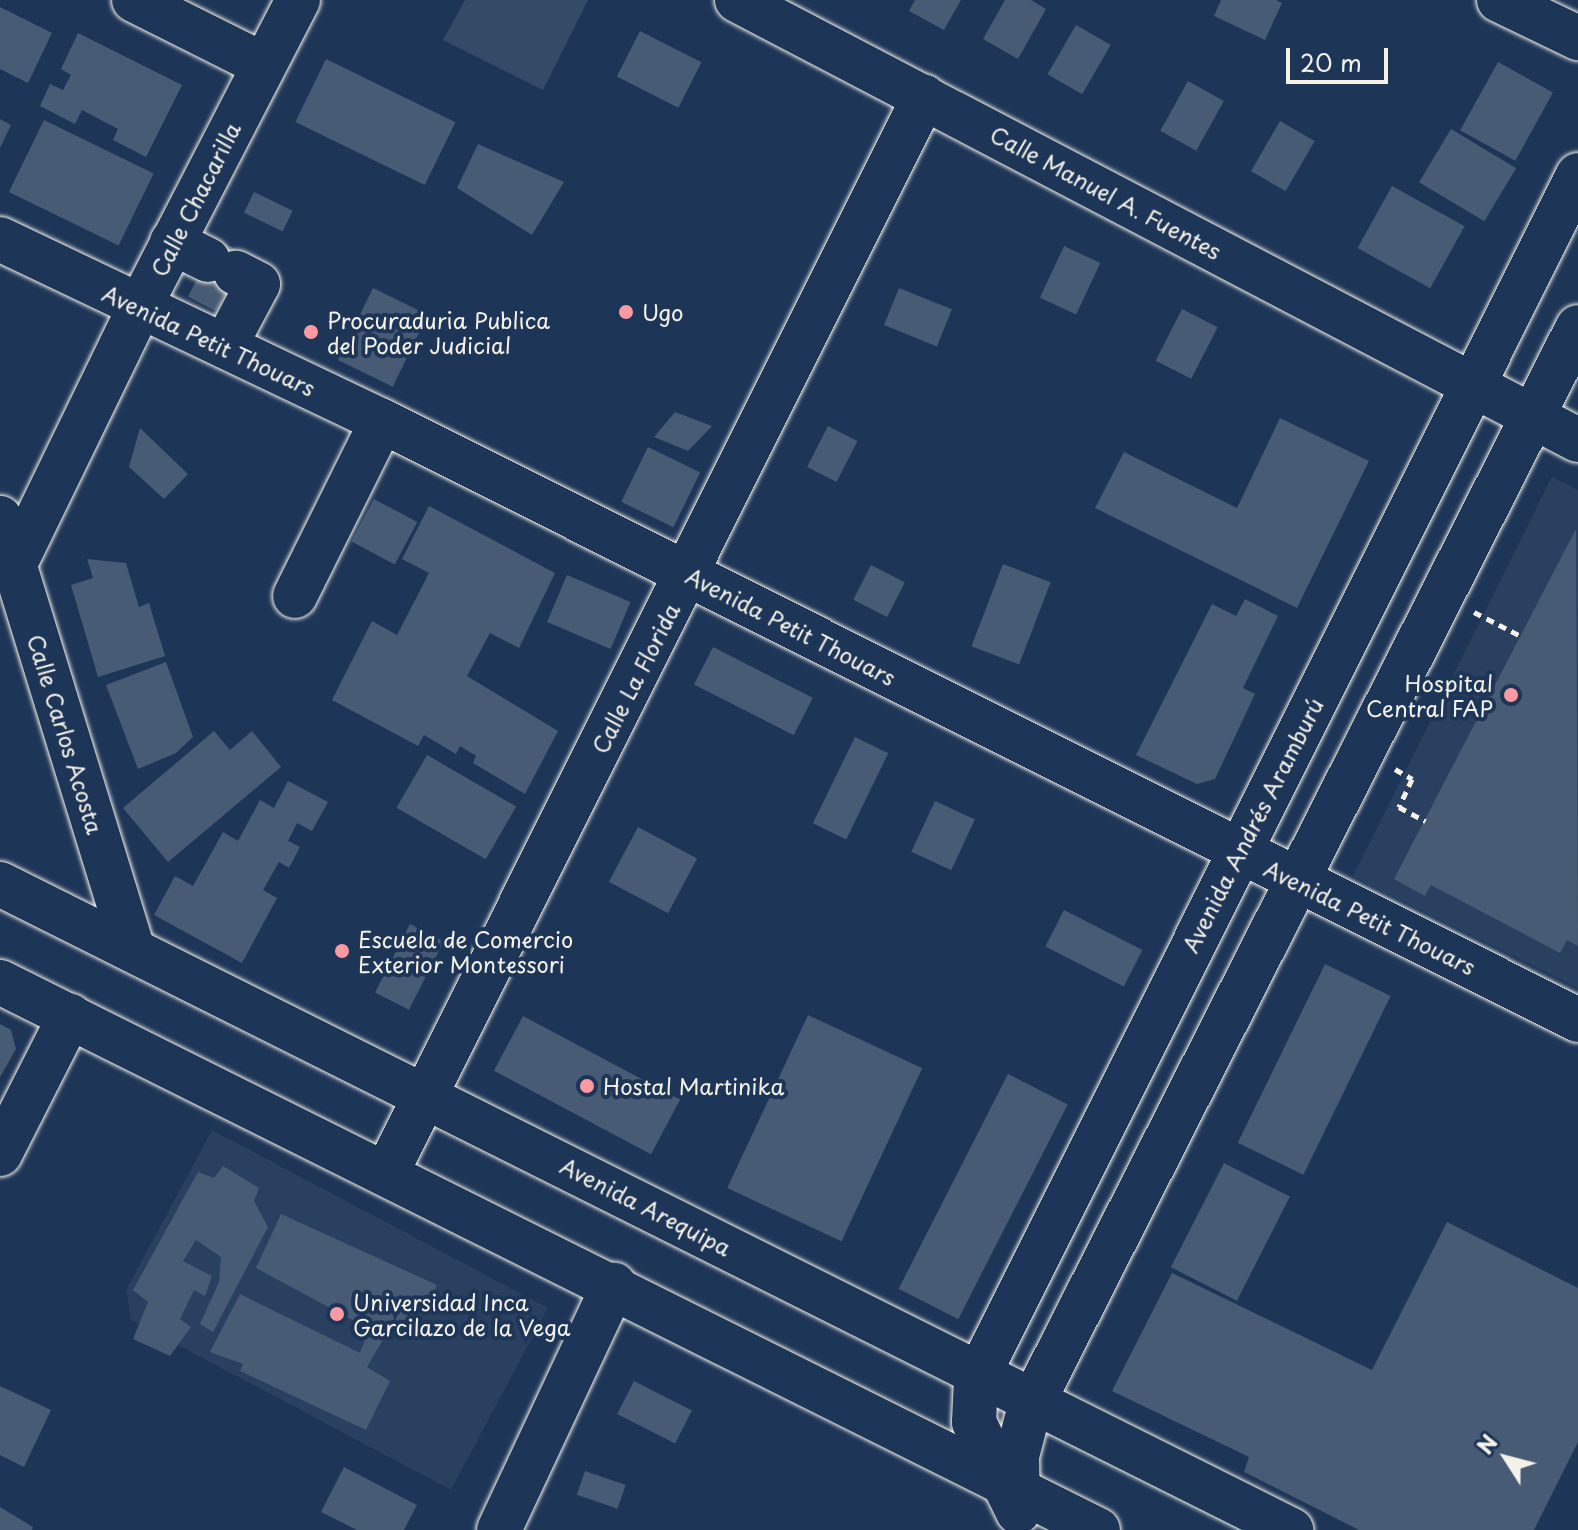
<!DOCTYPE html>
<meta charset="utf-8">
<style>
body{margin:0}
#map{position:relative;width:1578px;height:1530px;overflow:hidden;background:#1d3557;font-family:"Playpen Sans",sans-serif}
div>[style]{position:absolute}
[style*='--x']{left:calc(var(--x)*1px);top:calc(var(--y)*1px);width:calc(var(--w)*1px);rotate:calc(var(--a)*1deg)}
.built>*{inset:0;background:#2a4060}
.green>*{inset:0;background:#354a67}
.building>*{inset:0;background:#485b74;transform-origin:0 0}
.path>*{height:5px;margin-top:-2.5px;transform-origin:0;background:repeating-linear-gradient(90deg,#f4f1e8 0 8px,transparent 0 14px)}
.roads{filter:drop-shadow(0 0 2px #f4f1e8) drop-shadow(0 0 2px #f4f1e8)}
.minor>*{height:44px;margin:-22px;padding:0 22px;transform-origin:22px;border-radius:22px;background:#1d3557}
.major>*{height:44px;margin:-22px;padding:0 22px;transform-origin:22px;border-radius:22px;background:#1d3557}
.dots>*{width:22px;height:22px;translate:-50% -50%;box-sizing:border-box;border:4px solid #1d3557;border-radius:50%}
span{translate:-50% -50%;white-space:nowrap;text-align:center;line-height:1.15;-webkit-text-stroke:8px #1d3557;paint-order:stroke}
.street-label{font-size:22px;color:#f4f1e8}
.poi-label{font-size:22px;color:#f4f1e8}
.left{translate:0 -50%;text-align:left}
.right{translate:-100% -50%;text-align:right}
.north{position:absolute;left:1466px;top:1418px;width:80px;height:80px;-webkit-text-stroke:6px #1d3557;paint-order:stroke;rotate:306deg;font-size:22px;font-weight:700;line-height:32px;text-align:center;color:#f4f1e8}
.north::after{content:'';display:block;margin:auto;width:28px;height:36px;background:#f4f1e8;clip-path:polygon(50% 0,100% 100%,50% 72%,0 100%)}
.scale{position:absolute;left:1286px;top:48px;width:102px;height:36px;box-sizing:border-box;border:4px solid #f4f1e8;border-top:0;padding-left:10px;font-size:24px;line-height:28px;white-space:nowrap;color:#f4f1e8;-webkit-text-stroke:6px #1d3557;paint-order:stroke}
</style>
<div id="map">
<div class="built">
<i style="clip-path:polygon(1552px 477px,1578px 490px,1578px 988px,1353px 876px)"></i>
<i style="clip-path:polygon(212px 1130px,548px 1308px,451px 1490px,131px 1320px,126px 1290px)"></i>
</div>
<div class="green">
<i style="clip-path:polygon(465px 0,588px 0,543px 90px,443px 40px)"></i>
</div>
<div class="building">
<i style="clip-path:polygon(915px 0,961px 0,944px 30px,909px 11px)"></i>
<i style="clip-path:polygon(1005px 0,1031px 0,1046px 9px,1018px 59px,983px 39px)"></i>
<i style="clip-path:polygon(1221px 0,1276px 0,1282px 3px,1265px 40px,1214px 16px)"></i>
<i style="clip-path:polygon(0 7px,52px 33px,28px 83px,0 69px)"></i>
<i style="left:1076px;top:25px;width:40px;height:57px;rotate:30deg"></i>
<i style="left:640px;top:31px;width:69px;height:51px;rotate:27deg"></i>
<i style="clip-path:polygon(78px 33px,182px 85px,146px 157px,113px 140px,118px 129px,82px 110px,75px 124px,40px 106px,50px 84px,63px 90px,71px 75px,61px 69px)"></i>
<i style="left:326px;top:59px;width:144px;height:70px;rotate:26deg"></i>
<i style="left:1498px;top:62px;width:63px;height:78px;rotate:29deg"></i>
<i style="left:1188px;top:81px;width:41px;height:57px;rotate:29deg"></i>
<i style="clip-path:polygon(0 119px,11px 125px,0 148px)"></i>
<i style="left:44px;top:120px;width:122px;height:80px;rotate:26deg"></i>
<i style="left:1280px;top:121px;width:40px;height:58px;rotate:30deg"></i>
<i style="left:1451px;top:129px;width:76px;height:62px;rotate:31deg"></i>
<i style="clip-path:polygon(478px 144px,564px 182px,532px 235px,457px 188px)"></i>
<i style="left:1392px;top:186px;width:83px;height:71px;rotate:29deg"></i>
<i style="left:254px;top:192px;width:43px;height:23px;rotate:26deg"></i>
<i style="left:218px;top:240px;width:32px;height:64px;rotate:28deg"></i>
<i style="left:1064px;top:246px;width:40px;height:57px;rotate:25deg"></i>
<i style="left:373px;top:288px;width:61px;height:80px;rotate:26deg"></i>
<i style="left:899px;top:288px;width:57px;height:40px;rotate:22deg"></i>
<i style="left:1182px;top:309px;width:40px;height:58px;rotate:27deg"></i>
<i style="clip-path:polygon(675px 412px,712px 426px,688px 451px,654px 437px)"></i>
<i style="clip-path:polygon(1280px 418px,1369px 461px,1297px 608px,1095px 508px,1124px 452px,1237px 508px)"></i>
<i style="left:828px;top:426px;width:33px;height:46px;rotate:27deg"></i>
<i style="clip-path:polygon(140px 428px,188px 474px,164px 499px,129px 467px)"></i>
<i style="left:648px;top:447px;width:58px;height:61px;rotate:26deg"></i>
<i style="left:374px;top:499px;width:49px;height:48px;rotate:28deg"></i>
<i style="clip-path:polygon(429px 506px,555px 573px,519px 648px,490px 633px,467px 676px,558px 731px,525px 794px,473px 763px,476px 756px,460px 746px,456px 754px,424px 735px,418px 746px,332px 700px,372px 621px,397px 635px,429px 573px,402px 559px)"></i>
<i style="clip-path:polygon(1576px 529px,1578px 946px,1567px 940px,1560px 953px,1431px 885px,1425px 896px,1394px 879px)"></i>
<i style="clip-path:polygon(87px 559px,126px 563px,139px 607px,149px 603px,165px 656px,98px 677px,71px 585px,93px 578px)"></i>
<i style="left:1003px;top:564px;width:51px;height:88px;rotate:21deg"></i>
<i style="left:871px;top:565px;width:38px;height:39px;rotate:27deg"></i>
<i style="left:567px;top:575px;width:69px;height:51px;rotate:23deg"></i>
<i style="clip-path:polygon(1245px 599px,1278px 616px,1243px 688px,1255px 694px,1215px 779px,1197px 784px,1136px 755px,1212px 604px,1236px 616px)"></i>
<i style="left:713px;top:647px;width:112px;height:42px;rotate:27deg"></i>
<i style="clip-path:polygon(166px 662px,193px 737px,176px 753px,138px 769px,106px 685px)"></i>
<i style="clip-path:polygon(214px 731px,230px 750px,252px 731px,281px 767px,168px 862px,123px 808px)"></i>
<i style="left:855px;top:737px;width:37px;height:96px;rotate:26deg"></i>
<i style="left:427px;top:755px;width:103px;height:61px;rotate:30deg"></i>
<i style="clip-path:polygon(288px 781px,328px 802px,312px 831px,297px 823px,288px 841px,300px 847px,289px 868px,279px 862px,263px 890px,277px 898px,242px 963px,154px 915px,175px 876px,193px 886px,223px 832px,238px 841px,260px 800px,274px 808px)"></i>
<i style="left:935px;top:801px;width:44px;height:56px;rotate:25deg"></i>
<i style="left:638px;top:827px;width:67px;height:62px;rotate:28deg"></i>
<i style="left:1064px;top:910px;width:88px;height:41px;rotate:27deg"></i>
<i style="left:410px;top:924px;width:38px;height:77px;rotate:27deg"></i>
<i style="left:1325px;top:964px;width:73px;height:199px;rotate:26deg"></i>
<i style="left:808px;top:1015px;width:126px;height:191px;rotate:25deg"></i>
<i style="left:523px;top:1016px;width:178px;height:62px;rotate:28deg"></i>
<i style="clip-path:polygon(0 1024px,11px 1030px,16px 1049px,0 1077px)"></i>
<i style="left:1008px;top:1074px;width:67px;height:241px;rotate:27deg"></i>
<i style="left:1224px;top:1163px;width:74px;height:117px;rotate:27deg"></i>
<i style="clip-path:polygon(223px 1166px,259px 1188px,254px 1201px,268px 1227px,213px 1332px,200px 1324px,219px 1282px,221px 1257px,196px 1240px,183px 1261px,212px 1276px,205px 1296px,194px 1290px,180px 1319px,191px 1327px,170px 1356px,133px 1339px,148px 1302px,133px 1290px,198px 1172px,214px 1178px)"></i>
<i style="clip-path:polygon(281px 1214px,437px 1285px,414px 1330px,394px 1321px,367px 1367px,390px 1381px,366px 1430px,240px 1371px,243px 1364px,210px 1352px,240px 1294px,360px 1353px,369px 1329px,256px 1268px)"></i>
<i style="clip-path:polygon(1447px 1222px,1578px 1288px,1578px 1442px,1534px 1530px,1359px 1530px,1244px 1472px,1249px 1457px,1112px 1391px,1172px 1273px,1372px 1370px)"></i>
<i style="left:634px;top:1381px;width:65px;height:37px;rotate:27deg"></i>
<i style="clip-path:polygon(0 1386px,51px 1410px,24px 1467px,0 1455px)"></i>
<i style="clip-path:polygon(344px 1467px,417px 1505px,404px 1530px,357px 1530px,321px 1512px)"></i>
<i style="left:585px;top:1471px;width:43px;height:25px;rotate:19deg"></i>
<i style="clip-path:polygon(0 1507px,33px 1527px,32px 1530px,0 1530px)"></i>
</div>
<div class="path">
<i style="--x:1474;--y:612;--w:53;--a:27.1"></i>
<i style="--x:1395;--y:769;--w:20;--a:30"></i>
<i style="--x:1412;--y:779;--w:31;--a:115"></i>
<i style="--x:1399;--y:807;--w:30;--a:28"></i>
</div>
<div class="roads">
<div class="minor">
<i style="--x:134;--y:0;--w:145;--a:26.6"></i>
<i style="--x:737;--y:0;--w:949;--a:27.62"></i>
<i style="--x:1499;--y:0;--w:88;--a:25.7"></i>
<i style="--x:172;--y:242;--w:40;--a:26.6"></i>
<i style="--x:225;--y:346;--w:70;--a:-62"></i>
<i style="--x:258;--y:284;--w:25;--a:-153"></i>
<i style="--x:0;--y:518;--w:451;--a:72.9"></i>
<i style="--x:14;--y:566;--w:287;--a:-64.1"></i>
<i style="--x:139;--y:308;--w:347;--a:-62.7"></i>
<i style="--x:295;--y:596;--w:195;--a:-63.6"></i>
<i style="--x:0;--y:1154;--w:155;--a:-63.1"></i>
<i style="--x:387;--y:1172;--w:1202;--a:-63.46"></i>
<i style="--x:499;--y:1530;--w:271;--a:-64.9"></i>
</div>
<div class="major">
<i style="--x:0;--y:239;--w:423;--a:25.5"></i>
<i style="--x:382;--y:421;--w:1338;--a:26.6"></i>
<i style="--x:0;--y:884;--w:1444;--a:26.58"></i>
<i style="--x:0;--y:982;--w:1227;--a:26.52"></i>
<i style="--x:1018;--y:1508;--w:52;--a:-91.1"></i>
<i style="--x:1017;--y:1456;--w:48;--a:-75.4"></i>
<i style="--x:1029;--y:1410;--w:1214;--a:-63.12"></i>
<i style="--x:1018;--y:1512;--w:100;--a:-116.1"></i>
<i style="--x:974;--y:1422;--w:42;--a:-87.3"></i>
<i style="--x:976;--y:1380;--w:1347;--a:-63.45"></i>
</div>
</div>
<div class="dots">
<i style="left:626px;top:312px;background:#ff9aa2"></i>
<i style="left:311px;top:332px;background:#ff9aa2"></i>
<i style="left:1511px;top:695px;background:#ff9aa2"></i>
<i style="left:342px;top:951px;background:#ff9aa2"></i>
<i style="left:587px;top:1086px;background:#ff9aa2"></i>
<i style="left:337px;top:1314px;background:#ff9aa2"></i>
</div>
<div class="street-label">
<span style="left:1106px;top:192px;rotate:28deg">Calle Manuel A. Fuentes</span>
<span style="left:195px;top:199px;rotate:-63deg">Calle Chacarilla</span>
<span style="left:209px;top:340px;rotate:25deg">Avenida Petit Thouars</span>
<span style="left:791px;top:626px;rotate:27deg">Avenida Petit Thouars</span>
<span style="left:635px;top:678px;rotate:-63deg">Calle La Florida</span>
<span style="left:66px;top:734px;rotate:73deg">Calle Carlos Acosta</span>
<span style="left:1252px;top:825px;rotate:-63deg">Avenida Andrés Aramburú</span>
<span style="left:1370px;top:917px;rotate:26deg">Avenida Petit Thouars</span>
<span style="left:646px;top:1206px;rotate:27deg">Avenida Arequipa</span>
</div>
<div class="poi-label">
<span class="left" style="left:642px;top:312px">Ugo</span>
<span class="left" style="left:327px;top:332px">Procuraduria Publica<br>del Poder Judicial</span>
<span class="right" style="left:1493px;top:695px">Hospital<br>Central FAP</span>
<span class="left" style="left:358px;top:951px">Escuela de Comercio<br>Exterior Montessori</span>
<span class="left" style="left:603px;top:1086px">Hostal Martinika</span>
<span class="left" style="left:353px;top:1314px">Universidad Inca<br>Garcilazo de la Vega</span>
</div>
<div class="north">N</div>
<div class="scale">20 m</div>
</div>
